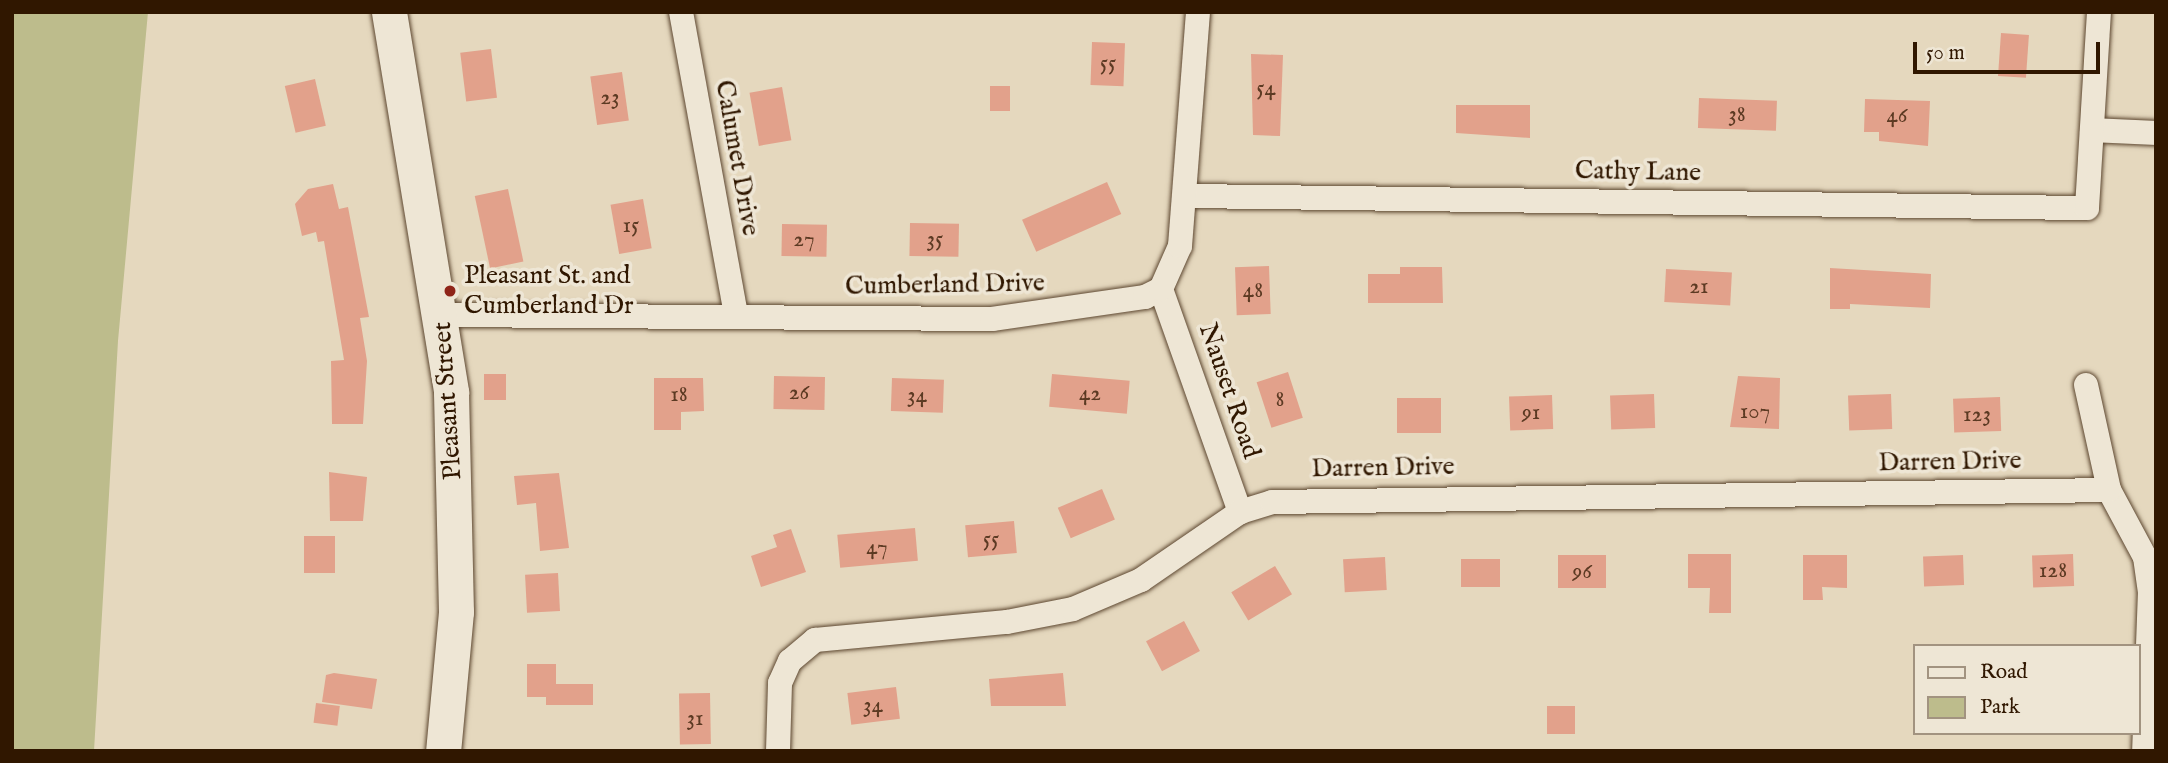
<!DOCTYPE html>
<style>
body{margin:0}
#map{position:relative;width:2168px;height:763px;overflow:hidden;background:#e5d8be;font-family:"IM FELL English",serif}
div>[style]{position:absolute}
[style*='--x']{left:calc(var(--x)*1px);top:calc(var(--y)*1px);width:calc(var(--w)*1px);rotate:calc(var(--a)*1deg)}
.green>*{inset:0;background:#bdbc8c}
.building>*{inset:0;background:#e2a18b;transform-origin:0 0}
.roads{filter:drop-shadow(0 0 2px #5d4730) drop-shadow(0 0 2px #5d4730)}
.street>*{height:24px;margin:-12px;padding:0 12px;transform-origin:12px;border-radius:12px;background:#eee6d5}
.secondary>*{height:35px;margin:-17.5px;padding:0 17.5px;transform-origin:17.5px;border-radius:17.5px;background:#eee6d5}
.dots>*{width:19px;height:19px;translate:-50% -50%;box-sizing:border-box;border:4px solid #eee6d5;border-radius:50%}
span{translate:-50% -50%;white-space:nowrap;text-align:center;line-height:1.15;-webkit-text-stroke:7px #eee6d5;paint-order:stroke}
.number-label{font-size:23px;color:#5c3a23}
.number-label span{-webkit-text-stroke-width:0}
.street-label{font-size:26px;color:#301700}
.poi-label{font-size:26px;color:#301700}
.left{translate:0 -50%;text-align:left}
.frame{position:absolute;inset:0;border:14px solid #301700;pointer-events:none}
.legend{position:absolute;left:1913px;top:644px;width:228px;height:91px;box-sizing:border-box;background:#eee6d5;border:2px solid #a29380;margin:0;padding:9px 12px;list-style:none;font-size:21px;color:#301700}
.legend li{display:flex;align-items:center;gap:14px;height:35px}
.legend b{width:35px;border:2px solid #a29380}
.scale{position:absolute;left:1913px;top:42px;width:187px;height:32px;box-sizing:border-box;border:4px solid #301700;border-top:0;padding-left:9px;font-size:21px;line-height:24px;white-space:nowrap;color:#301700;-webkit-text-stroke:5px #eee6d5;paint-order:stroke}
</style>
<div id="map">
<div class="green">
<i style="clip-path:polygon(12px 12px,148px 12px,118px 341px,94px 751px,12px 751px)"></i>
</div>
<div class="building">
<i style="left:2001px;top:33px;width:28px;height:43px;rotate:4deg"></i>
<i style="left:1092px;top:42px;width:33px;height:43px;rotate:2deg"></i>
<i style="left:491px;top:49px;width:49px;height:31px;rotate:83deg"></i>
<i style="clip-path:polygon(1251px 54px,1283px 55px,1280px 136px,1253px 135px)"></i>
<i style="left:622px;top:72px;width:49px;height:32px;rotate:82deg"></i>
<i style="left:315px;top:79px;width:48px;height:31px;rotate:77deg"></i>
<i style="left:990px;top:86px;width:20px;height:25px"></i>
<i style="left:782px;top:87px;width:54px;height:33px;rotate:80deg"></i>
<i style="left:1699px;top:98px;width:78px;height:30px;rotate:2deg"></i>
<i style="clip-path:polygon(1865px 99px,1930px 101px,1928px 146px,1879px 141px,1879px 132px,1864px 132px)"></i>
<i style="clip-path:polygon(1456px 105px,1530px 105px,1530px 138px,1456px 133px)"></i>
<i style="left:1107px;top:182px;width:35px;height:93px;rotate:66deg"></i>
<i style="clip-path:polygon(333px 184px,339px 209px,348px 207px,369px 317px,360px 318px,367px 361px,363px 424px,332px 424px,331px 361px,344px 360px,324px 241px,318px 242px,316px 232px,302px 236px,295px 204px,308px 189px)"></i>
<i style="left:508px;top:189px;width:74px;height:34px;rotate:78deg"></i>
<i style="left:643px;top:199px;width:50px;height:33px;rotate:80deg"></i>
<i style="left:910px;top:223px;width:49px;height:33px;rotate:1deg"></i>
<i style="left:782px;top:224px;width:45px;height:32px;rotate:1deg"></i>
<i style="left:1269px;top:266px;width:48px;height:34px;rotate:88deg"></i>
<i style="clip-path:polygon(1400px 267px,1442px 267px,1443px 303px,1368px 303px,1368px 274px,1400px 274px)"></i>
<i style="clip-path:polygon(1830px 268px,1931px 274px,1930px 308px,1850px 304px,1850px 309px,1830px 309px)"></i>
<i style="left:1666px;top:269px;width:66px;height:33px;rotate:3deg"></i>
<i style="left:1288px;top:372px;width:48px;height:33px;rotate:72deg"></i>
<i style="left:484px;top:374px;width:22px;height:26px"></i>
<i style="left:1052px;top:374px;width:78px;height:33px;rotate:5deg"></i>
<i style="left:774px;top:376px;width:51px;height:33px;rotate:1deg"></i>
<i style="clip-path:polygon(1738px 376px,1780px 378px,1779px 429px,1730px 427px)"></i>
<i style="clip-path:polygon(654px 378px,703px 378px,704px 411px,681px 412px,681px 430px,654px 430px)"></i>
<i style="left:892px;top:378px;width:52px;height:33px;rotate:2deg"></i>
<i style="left:1654px;top:394px;width:34px;height:44px;rotate:88deg"></i>
<i style="left:1891px;top:394px;width:35px;height:43px;rotate:88deg"></i>
<i style="left:1552px;top:395px;width:34px;height:43px;rotate:88deg"></i>
<i style="left:2000px;top:397px;width:34px;height:47px;rotate:88deg"></i>
<i style="left:1397px;top:398px;width:44px;height:35px"></i>
<i style="clip-path:polygon(329px 472px,367px 477px,363px 521px,330px 521px)"></i>
<i style="clip-path:polygon(559px 473px,569px 548px,540px 551px,536px 503px,517px 505px,514px 476px)"></i>
<i style="left:1102px;top:489px;width:33px;height:48px;rotate:67deg"></i>
<i style="left:1014px;top:521px;width:32px;height:49px;rotate:85deg"></i>
<i style="left:915px;top:528px;width:33px;height:78px;rotate:85deg"></i>
<i style="clip-path:polygon(791px 529px,806px 572px,761px 587px,751px 556px,777px 547px,773px 535px)"></i>
<i style="left:304px;top:536px;width:31px;height:37px"></i>
<i style="clip-path:polygon(1688px 554px,1731px 554px,1731px 613px,1709px 613px,1710px 588px,1688px 588px)"></i>
<i style="left:2073px;top:554px;width:32px;height:41px;rotate:88deg"></i>
<i style="left:1558px;top:555px;width:48px;height:33px"></i>
<i style="clip-path:polygon(1803px 555px,1847px 555px,1847px 588px,1822px 587px,1823px 600px,1803px 600px)"></i>
<i style="left:1963px;top:555px;width:30px;height:40px;rotate:88deg"></i>
<i style="left:1385px;top:557px;width:33px;height:42px;rotate:87deg"></i>
<i style="left:1461px;top:559px;width:39px;height:28px"></i>
<i style="left:1275px;top:566px;width:33px;height:51px;rotate:59deg"></i>
<i style="left:558px;top:573px;width:38px;height:33px;rotate:87deg"></i>
<i style="left:1184px;top:621px;width:34px;height:43px;rotate:62deg"></i>
<i style="clip-path:polygon(527px 664px,556px 664px,556px 684px,593px 684px,593px 705px,546px 705px,546px 697px,527px 697px)"></i>
<i style="clip-path:polygon(334px 673px,377px 679px,372px 709px,322px 702px,326px 675px)"></i>
<i style="clip-path:polygon(1063px 673px,1066px 706px,991px 706px,989px 679px)"></i>
<i style="left:896px;top:687px;width:32px;height:49px;rotate:83deg"></i>
<i style="left:710px;top:693px;width:51px;height:31px;rotate:89deg"></i>
<i style="left:316px;top:703px;width:24px;height:20px;rotate:7deg"></i>
<i style="left:1547px;top:706px;width:28px;height:28px"></i>
</div>
<div class="roads">
<div class="street">
<i style="--x:681;--y:12;--w:308;--a:79.7"></i>
<i style="--x:2092;--y:130;--w:64;--a:2.7"></i>
<i style="--x:1189;--y:196;--w:898;--a:0.77"></i>
<i style="--x:2087;--y:208;--w:196;--a:-86.5"></i>
<i style="--x:1161;--y:289;--w:237;--a:70.5"></i>
<i style="--x:443;--y:315;--w:549;--a:0.42"></i>
<i style="--x:992;--y:319;--w:155;--a:-8.2"></i>
<i style="--x:1145;--y:297;--w:18;--a:-27"></i>
<i style="--x:1161;--y:289;--w:47;--a:-66.2"></i>
<i style="--x:1180;--y:246;--w:235;--a:-85.6"></i>
<i style="--x:2086;--y:385;--w:107;--a:77.6"></i>
<i style="--x:2109;--y:490;--w:76;--a:61.8"></i>
<i style="--x:2145;--y:557;--w:34;--a:82"></i>
<i style="--x:2150;--y:591;--w:160;--a:92.1"></i>
<i style="--x:778;--y:751;--w:68;--a:-88.3"></i>
<i style="--x:780;--y:683;--w:24;--a:-66"></i>
<i style="--x:790;--y:661;--w:33;--a:-40"></i>
<i style="--x:815;--y:640;--w:193;--a:-5.4"></i>
<i style="--x:1007;--y:622;--w:67;--a:-11.1"></i>
<i style="--x:1073;--y:609;--w:74;--a:-23.1"></i>
<i style="--x:1141;--y:580;--w:120;--a:-34.5"></i>
<i style="--x:1240;--y:512;--w:34;--a:-17"></i>
<i style="--x:1272;--y:502;--w:837;--a:-0.82"></i>
</div>
<div class="secondary">
<i style="--x:389;--y:12;--w:385;--a:80.7"></i>
<i style="--x:451;--y:392;--w:220;--a:88.7"></i>
<i style="--x:456;--y:612;--w:140;--a:95.3"></i>
</div>
</div>
<div class="dots">
<i style="left:450px;top:291px;background:#8f2418"></i>
</div>
<div class="number-label">
<span style="left:1108px;top:64px">55</span>
<span style="left:1266px;top:89px">54</span>
<span style="left:610px;top:98px">23</span>
<span style="left:1737px;top:115px">38</span>
<span style="left:1897px;top:116px">46</span>
<span style="left:631px;top:226px">15</span>
<span style="left:804px;top:240px">27</span>
<span style="left:935px;top:240px">35</span>
<span style="left:1699px;top:287px">21</span>
<span style="left:1253px;top:291px">48</span>
<span style="left:799px;top:393px">26</span>
<span style="left:1090px;top:394px">42</span>
<span style="left:679px;top:395px">18</span>
<span style="left:917px;top:396px">34</span>
<span style="left:1280px;top:400px">8</span>
<span style="left:1755px;top:412px">107</span>
<span style="left:1531px;top:413px">91</span>
<span style="left:1977px;top:415px">123</span>
<span style="left:991px;top:540px">55</span>
<span style="left:877px;top:548px">47</span>
<span style="left:2053px;top:571px">128</span>
<span style="left:1582px;top:572px">96</span>
<span style="left:873px;top:706px">34</span>
<span style="left:695px;top:719px">31</span>
</div>
<div class="street-label">
<span style="left:737px;top:158px;rotate:80deg">Calumet Drive</span>
<span style="left:1638px;top:172px;rotate:1deg">Cathy Lane</span>
<span style="left:945px;top:285px;rotate:-1deg">Cumberland Drive</span>
<span style="left:1229px;top:391px;rotate:71deg">Nauset Road</span>
<span style="left:448px;top:401px;rotate:-94deg">Pleasant Street</span>
<span style="left:1950px;top:462px;rotate:-1deg">Darren Drive</span>
<span style="left:1383px;top:468px;rotate:-1deg">Darren Drive</span>
</div>
<div class="poi-label">
<span class="left" style="left:464px;top:291px">Pleasant St. and<br>Cumberland Dr</span>
</div>
<div class="frame"></div>
<ul class="legend">
<li><b style="height:9px;background:#eee6d5"></b>Road</li>
<li><b style="height:19px;background:#bdbc8c"></b>Park</li>
</ul>
<div class="scale">50 m</div>
</div>
